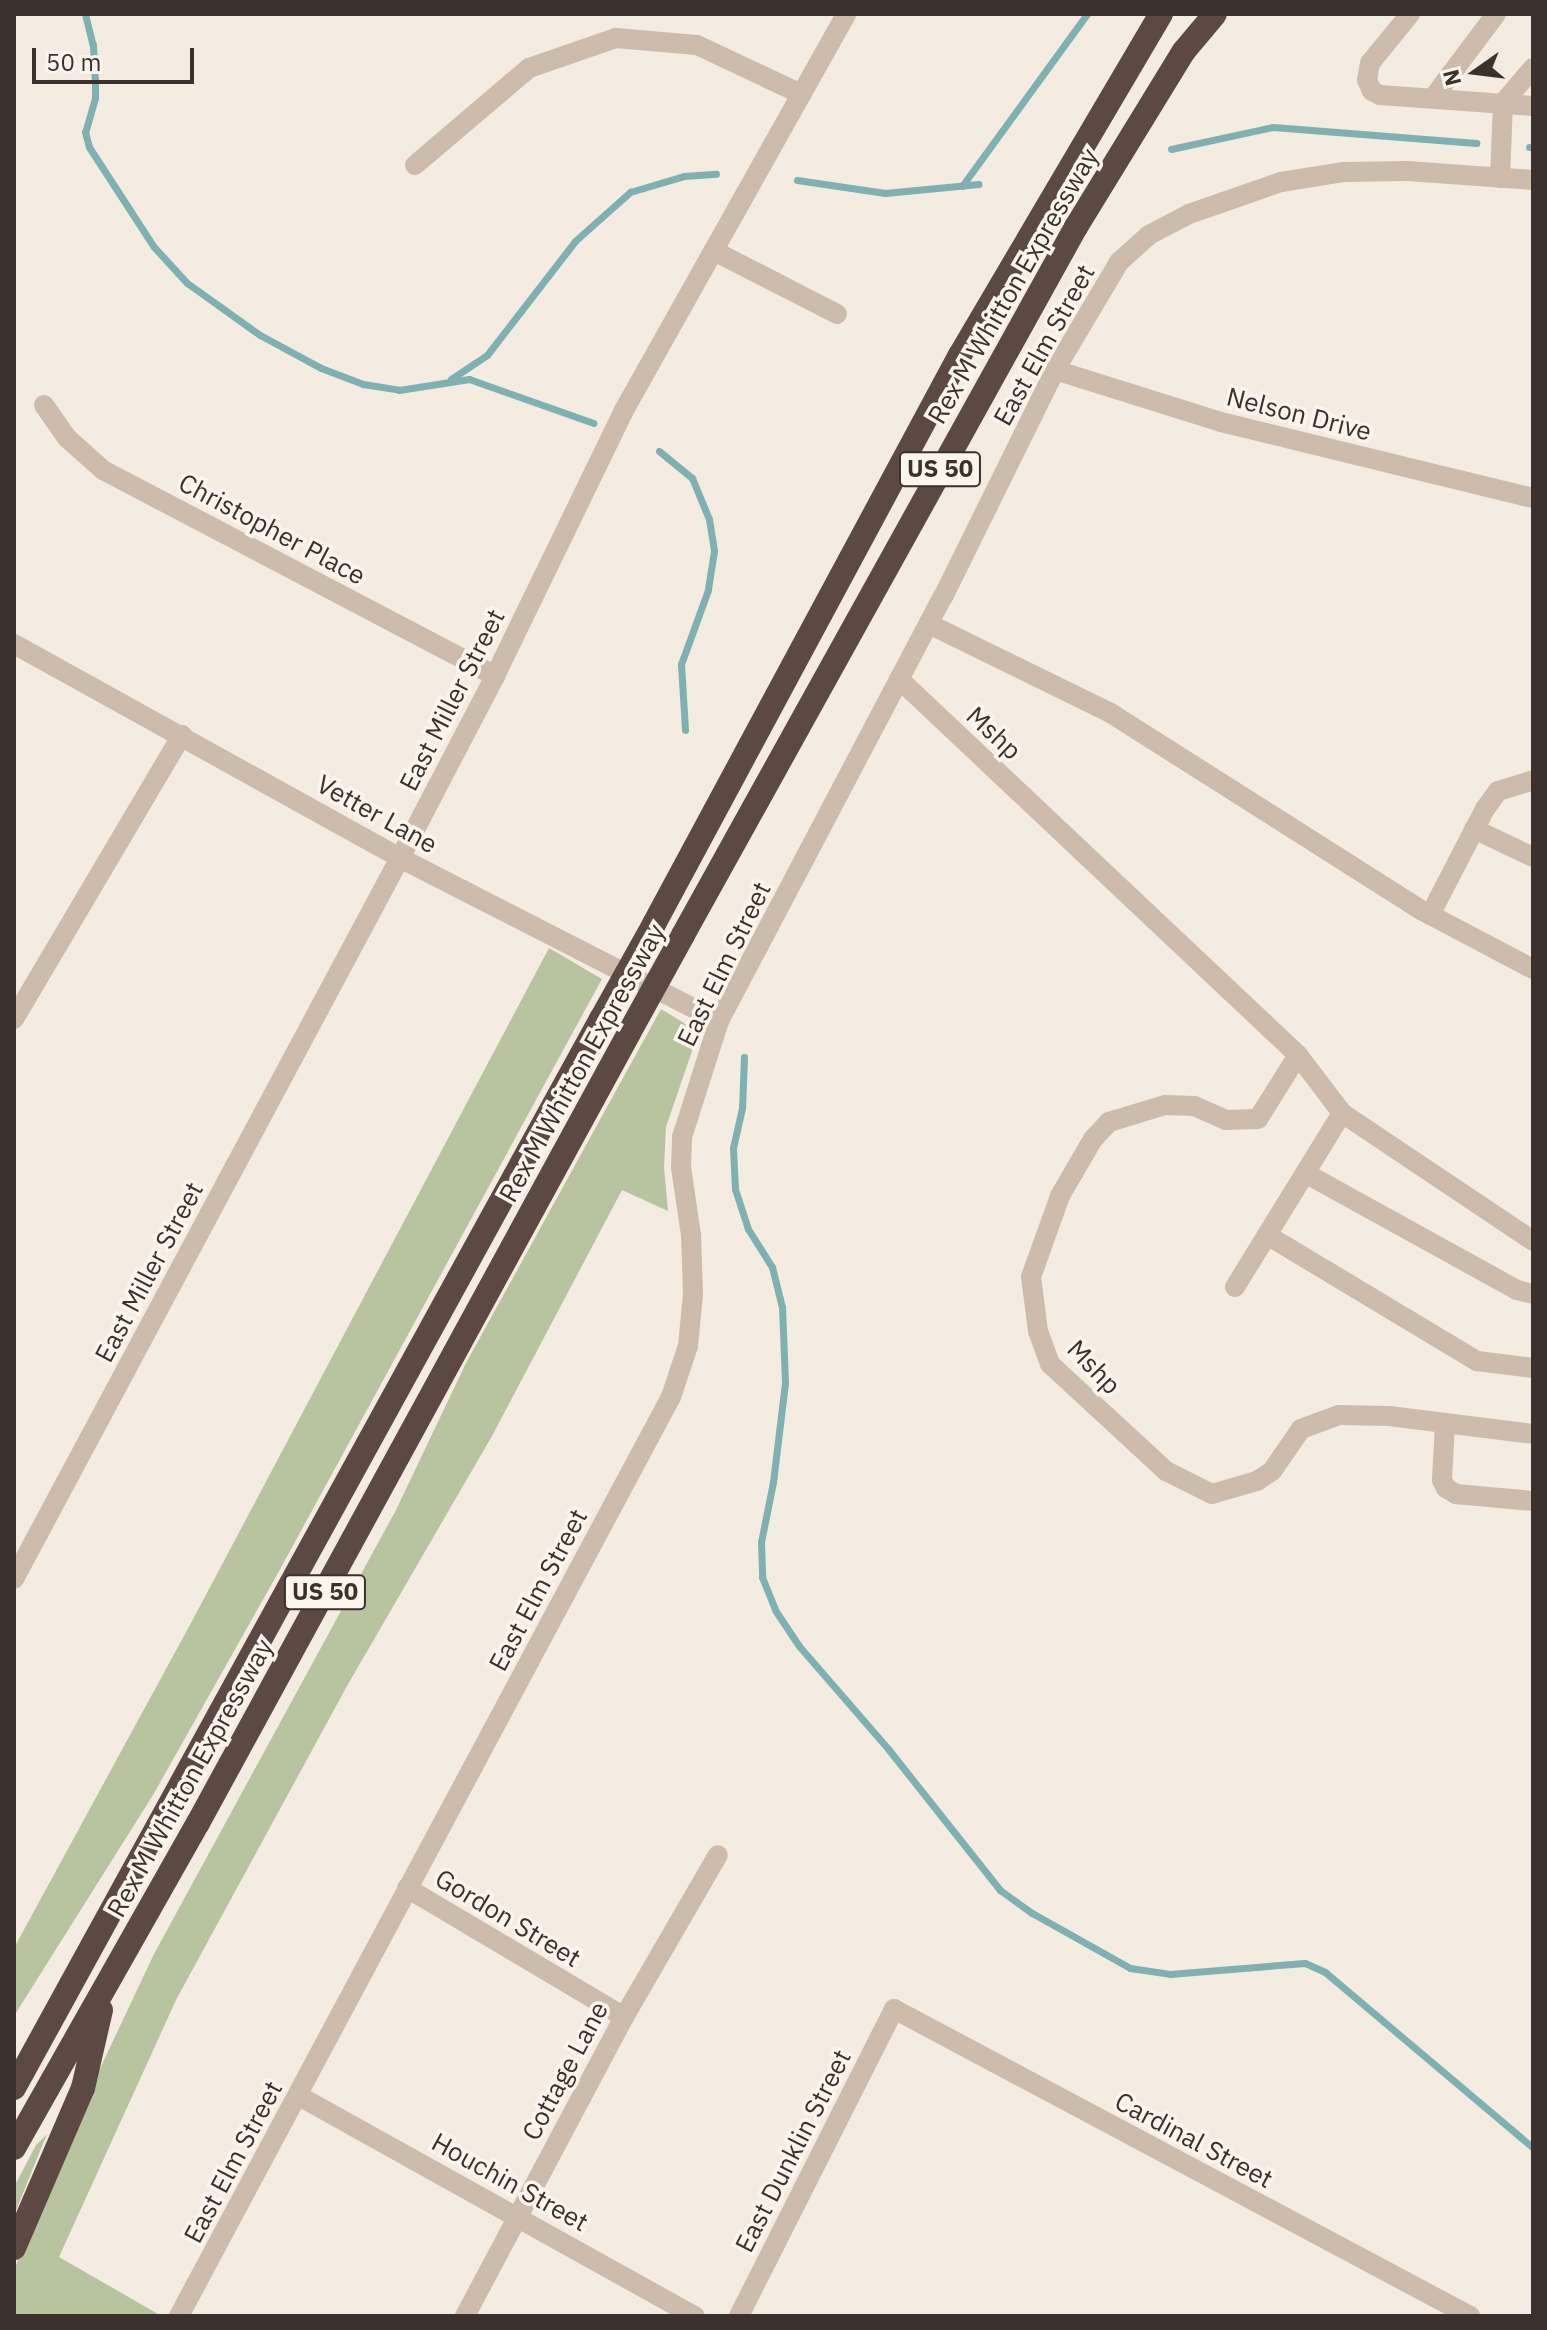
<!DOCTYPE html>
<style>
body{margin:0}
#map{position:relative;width:1547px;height:2330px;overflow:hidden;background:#f4ebe1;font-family:"IBM Plex Sans",sans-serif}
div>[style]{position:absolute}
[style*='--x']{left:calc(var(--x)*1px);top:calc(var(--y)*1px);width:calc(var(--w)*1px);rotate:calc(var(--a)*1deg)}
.green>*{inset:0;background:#b8c4a0}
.stream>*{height:7px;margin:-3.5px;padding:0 3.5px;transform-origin:3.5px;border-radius:3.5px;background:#7fb0b2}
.minor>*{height:20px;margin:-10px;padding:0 10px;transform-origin:10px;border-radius:10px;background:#cdbbac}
.highway>*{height:24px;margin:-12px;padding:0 12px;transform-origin:12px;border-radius:12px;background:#5c4a42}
.highway-bridge>*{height:24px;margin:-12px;padding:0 12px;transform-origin:12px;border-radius:12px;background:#5c4a42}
span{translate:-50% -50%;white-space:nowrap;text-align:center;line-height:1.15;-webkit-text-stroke:7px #fbf5ee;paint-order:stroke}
.shield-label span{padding:2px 6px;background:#fbf5ee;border:2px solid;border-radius:6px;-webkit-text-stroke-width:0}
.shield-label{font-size:24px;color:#3b302b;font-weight:700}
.street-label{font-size:26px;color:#3b302b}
.frame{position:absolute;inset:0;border:16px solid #3b302b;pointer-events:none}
.north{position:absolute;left:1435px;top:32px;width:80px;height:80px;-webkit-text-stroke:6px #fbf5ee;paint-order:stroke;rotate:256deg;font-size:22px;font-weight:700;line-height:32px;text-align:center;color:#3b302b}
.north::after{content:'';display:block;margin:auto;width:28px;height:36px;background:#3b302b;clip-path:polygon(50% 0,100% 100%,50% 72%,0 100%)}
.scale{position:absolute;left:32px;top:48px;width:162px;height:36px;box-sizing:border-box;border:4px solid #3b302b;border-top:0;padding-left:10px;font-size:24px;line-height:28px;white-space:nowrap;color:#3b302b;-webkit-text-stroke:6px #fbf5ee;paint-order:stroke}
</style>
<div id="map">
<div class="green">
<i style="clip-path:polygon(549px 948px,602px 979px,278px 1573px,153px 1795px,14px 2016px,14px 1948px,191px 1623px)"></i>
<i style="clip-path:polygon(661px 1009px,684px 1023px,691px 1033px,692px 1051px,666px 1127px,664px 1167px,668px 1211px,622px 1190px,492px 1436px,347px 1686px,176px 2000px,59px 2257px,158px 2314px,14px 2316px,14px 2270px,70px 2132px,154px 1954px,396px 1510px,466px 1363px)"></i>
<i style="clip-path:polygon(47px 2134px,23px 2193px,14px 2216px,14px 2187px,36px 2145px)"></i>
</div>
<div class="stream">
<i style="--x:85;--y:14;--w:32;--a:76"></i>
<i style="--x:93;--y:45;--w:34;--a:87"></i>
<i style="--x:95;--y:79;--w:19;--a:90"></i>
<i style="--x:95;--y:98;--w:35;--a:106"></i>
<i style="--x:85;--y:132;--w:16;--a:75"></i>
<i style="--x:89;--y:147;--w:119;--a:57"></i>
<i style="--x:154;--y:247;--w:49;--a:47.5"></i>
<i style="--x:187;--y:283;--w:90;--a:35.5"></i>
<i style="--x:260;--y:335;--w:69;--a:28.4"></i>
<i style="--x:321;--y:368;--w:45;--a:20.9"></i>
<i style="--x:363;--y:384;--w:36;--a:9"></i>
<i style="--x:399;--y:390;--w:71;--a:-8.9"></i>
<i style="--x:469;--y:379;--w:132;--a:19.5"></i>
<i style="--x:1529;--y:147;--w:4;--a:0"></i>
<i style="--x:1171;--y:149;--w:104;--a:-12.2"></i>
<i style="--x:1273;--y:127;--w:204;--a:4.5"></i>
<i style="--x:797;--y:180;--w:89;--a:8.4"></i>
<i style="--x:885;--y:193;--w:94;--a:-5.5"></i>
<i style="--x:962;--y:186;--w:213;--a:-54"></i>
<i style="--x:451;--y:379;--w:43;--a:-33.7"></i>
<i style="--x:487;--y:355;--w:144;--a:-52.3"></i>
<i style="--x:575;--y:241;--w:74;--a:-41.7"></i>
<i style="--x:630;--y:192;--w:56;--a:-16.5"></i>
<i style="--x:684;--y:176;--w:32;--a:-4"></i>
<i style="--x:659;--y:451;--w:43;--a:39.3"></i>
<i style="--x:692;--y:478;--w:44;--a:67.5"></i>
<i style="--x:709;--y:519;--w:32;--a:81"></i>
<i style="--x:714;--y:551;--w:39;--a:99"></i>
<i style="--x:708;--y:590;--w:79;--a:110"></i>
<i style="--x:681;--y:664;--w:66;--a:86.5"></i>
<i style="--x:744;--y:1057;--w:51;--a:92.2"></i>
<i style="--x:742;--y:1108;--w:41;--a:102.7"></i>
<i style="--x:733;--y:1148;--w:41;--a:87.2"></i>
<i style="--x:735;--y:1189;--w:42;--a:72"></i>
<i style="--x:748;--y:1229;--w:45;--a:57.7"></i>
<i style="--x:772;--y:1267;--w:41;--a:76"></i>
<i style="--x:782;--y:1307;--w:76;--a:87.7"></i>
<i style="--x:785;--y:1383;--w:100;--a:96.9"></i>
<i style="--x:773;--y:1482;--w:61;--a:101.3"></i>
<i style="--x:761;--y:1542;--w:35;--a:88"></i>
<i style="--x:762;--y:1577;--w:35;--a:68"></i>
<i style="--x:775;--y:1610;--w:43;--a:56.3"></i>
<i style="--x:799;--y:1646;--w:138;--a:49.1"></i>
<i style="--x:889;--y:1750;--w:179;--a:51.6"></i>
<i style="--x:1000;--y:1890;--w:39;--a:36"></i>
<i style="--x:1032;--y:1913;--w:112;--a:29.3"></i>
<i style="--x:1130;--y:1968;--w:40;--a:8.5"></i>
<i style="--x:1170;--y:1974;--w:135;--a:-4.7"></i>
<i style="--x:1305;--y:1963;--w:22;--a:24"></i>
<i style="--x:1325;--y:1972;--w:272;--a:40.2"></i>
</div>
<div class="minor">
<i style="--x:1410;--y:14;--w:63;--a:129.2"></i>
<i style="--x:1370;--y:63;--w:17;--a:100"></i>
<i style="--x:1367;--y:80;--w:12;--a:66"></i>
<i style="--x:1372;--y:91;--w:9;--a:27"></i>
<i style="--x:1380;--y:95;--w:153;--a:4.1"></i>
<i style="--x:1433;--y:98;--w:105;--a:-53.1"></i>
<i style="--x:415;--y:165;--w:150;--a:-40.4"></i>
<i style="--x:529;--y:68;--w:92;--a:-19"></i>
<i style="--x:616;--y:38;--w:81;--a:4.9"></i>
<i style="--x:697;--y:45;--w:115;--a:25.2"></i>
<i style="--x:1500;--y:178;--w:75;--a:-87.7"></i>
<i style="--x:1503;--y:103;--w:46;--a:-49.4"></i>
<i style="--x:714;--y:251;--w:138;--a:27.1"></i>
<i style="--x:1055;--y:370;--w:174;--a:17.4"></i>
<i style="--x:1221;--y:422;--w:321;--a:13.7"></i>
<i style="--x:44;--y:405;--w:40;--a:55.1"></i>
<i style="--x:67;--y:438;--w:48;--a:41.6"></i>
<i style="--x:103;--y:470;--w:443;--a:27.7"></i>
<i style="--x:929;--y:624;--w:200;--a:26.1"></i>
<i style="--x:1109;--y:712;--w:370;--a:32.4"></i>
<i style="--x:1421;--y:910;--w:127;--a:27.8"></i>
<i style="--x:14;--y:644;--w:441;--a:29"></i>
<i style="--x:400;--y:858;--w:358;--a:27.1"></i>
<i style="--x:899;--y:679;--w:548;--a:43.3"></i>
<i style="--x:1298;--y:1055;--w:73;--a:52.8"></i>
<i style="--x:1342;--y:1113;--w:230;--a:33.8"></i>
<i style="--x:1474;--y:829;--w:65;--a:25.4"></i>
<i style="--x:1430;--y:915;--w:119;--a:-62.6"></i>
<i style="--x:1485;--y:809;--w:22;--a:-54"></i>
<i style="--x:1498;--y:791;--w:37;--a:-17"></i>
<i style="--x:14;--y:1019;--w:330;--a:-59.4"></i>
<i style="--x:1298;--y:1055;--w:75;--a:122"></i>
<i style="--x:1258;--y:1119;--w:32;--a:178"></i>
<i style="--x:1226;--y:1120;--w:35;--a:-156"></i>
<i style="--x:1194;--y:1106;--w:29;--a:-178"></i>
<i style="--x:1165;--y:1105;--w:59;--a:163.1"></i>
<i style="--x:1109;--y:1122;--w:23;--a:133"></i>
<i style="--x:1093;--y:1139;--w:66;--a:120.1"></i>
<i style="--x:1060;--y:1196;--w:86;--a:109.7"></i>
<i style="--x:1031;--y:1277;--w:54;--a:82.6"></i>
<i style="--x:1038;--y:1331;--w:35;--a:70"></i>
<i style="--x:1050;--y:1364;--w:158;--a:42.7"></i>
<i style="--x:1166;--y:1471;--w:51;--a:26.6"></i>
<i style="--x:1212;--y:1494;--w:47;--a:-16.1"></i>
<i style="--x:1257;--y:1481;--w:18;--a:-34"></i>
<i style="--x:1272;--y:1471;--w:51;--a:-55.4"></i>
<i style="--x:1301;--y:1429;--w:40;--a:-20.2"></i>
<i style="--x:1339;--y:1415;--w:50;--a:1.1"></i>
<i style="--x:1389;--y:1416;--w:145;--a:7.1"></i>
<i style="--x:1305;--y:1173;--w:242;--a:28.9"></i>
<i style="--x:1517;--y:1290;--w:16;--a:14"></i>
<i style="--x:1267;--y:1235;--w:245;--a:31"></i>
<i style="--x:1477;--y:1361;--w:56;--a:7.1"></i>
<i style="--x:1235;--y:1287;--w:204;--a:-58.4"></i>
<i style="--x:1445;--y:1424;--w:56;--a:93.1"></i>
<i style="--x:1442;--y:1480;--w:9;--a:63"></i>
<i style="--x:1446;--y:1488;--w:12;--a:31"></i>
<i style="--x:1456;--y:1494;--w:77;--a:5.2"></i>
<i style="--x:14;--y:1579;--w:818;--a:-61.84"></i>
<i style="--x:400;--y:858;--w:205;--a:-62.4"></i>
<i style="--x:495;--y:676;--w:293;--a:-64.1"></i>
<i style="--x:623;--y:412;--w:456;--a:-60.7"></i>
<i style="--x:407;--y:1888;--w:252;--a:30.7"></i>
<i style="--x:299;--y:2096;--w:453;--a:29.1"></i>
<i style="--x:179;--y:2316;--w:1042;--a:-61.84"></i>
<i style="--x:671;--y:1397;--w:54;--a:-71.6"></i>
<i style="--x:688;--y:1346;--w:52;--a:-84.5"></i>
<i style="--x:693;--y:1294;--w:59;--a:-91.9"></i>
<i style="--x:691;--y:1235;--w:69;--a:-98.4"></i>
<i style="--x:681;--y:1167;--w:30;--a:-88"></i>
<i style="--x:682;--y:1137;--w:122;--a:-72.3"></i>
<i style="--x:719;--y:1021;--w:480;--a:-62.2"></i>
<i style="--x:943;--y:597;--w:253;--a:-63.7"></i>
<i style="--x:1055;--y:370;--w:126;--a:-59.3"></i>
<i style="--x:1119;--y:262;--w:40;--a:-42"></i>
<i style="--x:1149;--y:235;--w:45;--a:-27.7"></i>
<i style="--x:1189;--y:214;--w:97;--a:-19.2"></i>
<i style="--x:1281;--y:182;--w:64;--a:-9"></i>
<i style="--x:1344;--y:172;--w:63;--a:-0.9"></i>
<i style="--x:1407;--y:171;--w:126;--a:4.1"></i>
<i style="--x:465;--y:2316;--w:339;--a:-62"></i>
<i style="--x:624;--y:2017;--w:187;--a:-59.9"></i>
<i style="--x:739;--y:2316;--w:344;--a:-63.2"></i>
<i style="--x:894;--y:2009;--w:653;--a:28.06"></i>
</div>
<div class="highway">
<i style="--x:654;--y:924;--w:646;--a:-61.73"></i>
<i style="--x:960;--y:355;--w:396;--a:-59.5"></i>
<i style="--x:683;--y:935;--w:810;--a:-60.97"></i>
<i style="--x:1076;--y:227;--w:206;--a:-58.5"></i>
<i style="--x:1184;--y:51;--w:48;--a:-50"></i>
<i style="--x:14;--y:2088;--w:1220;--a:-61.23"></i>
<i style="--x:14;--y:2148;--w:373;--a:-60.5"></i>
<i style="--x:198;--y:1823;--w:900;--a:-61.38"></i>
<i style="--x:14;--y:2248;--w:174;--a:-66.7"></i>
<i style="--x:83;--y:2088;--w:80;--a:-77"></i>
</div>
<div class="highway-bridge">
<i style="--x:601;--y:1019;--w:109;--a:-60.8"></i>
<i style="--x:629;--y:1033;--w:112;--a:-61.1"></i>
</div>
<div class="shield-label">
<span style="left:940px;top:469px">US 50</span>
<span style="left:325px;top:1592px">US 50</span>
</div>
<div class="street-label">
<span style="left:1013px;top:286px;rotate:-60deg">Rex M Whitton Expressway</span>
<span style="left:1044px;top:345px;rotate:-61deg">East Elm Street</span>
<span style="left:1299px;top:414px;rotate:14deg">Nelson Drive</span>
<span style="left:272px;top:529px;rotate:28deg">Christopher Place</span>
<span style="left:452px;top:700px;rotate:-63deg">East Miller Street</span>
<span style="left:994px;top:733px;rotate:43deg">Mshp</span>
<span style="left:377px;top:814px;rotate:29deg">Vetter Lane</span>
<span style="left:724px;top:964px;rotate:-64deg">East Elm Street</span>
<span style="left:582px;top:1063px;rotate:-61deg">Rex M Whitton Expressway</span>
<span style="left:149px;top:1272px;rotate:-62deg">East Miller Street</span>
<span style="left:1094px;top:1367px;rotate:46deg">Mshp</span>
<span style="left:538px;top:1590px;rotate:-62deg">East Elm Street</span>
<span style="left:190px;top:1778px;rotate:-61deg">Rex M Whitton Expressway</span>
<span style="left:508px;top:1918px;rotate:31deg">Gordon Street</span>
<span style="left:565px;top:2071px;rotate:-62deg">Cottage Lane</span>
<span style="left:1194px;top:2140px;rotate:28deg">Cardinal Street</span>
<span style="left:793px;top:2151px;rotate:-63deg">East Dunklin Street</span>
<span style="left:233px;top:2162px;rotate:-62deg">East Elm Street</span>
<span style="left:510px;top:2182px;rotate:29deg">Houchin Street</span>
</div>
<div class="frame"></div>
<div class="north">N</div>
<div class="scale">50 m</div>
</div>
